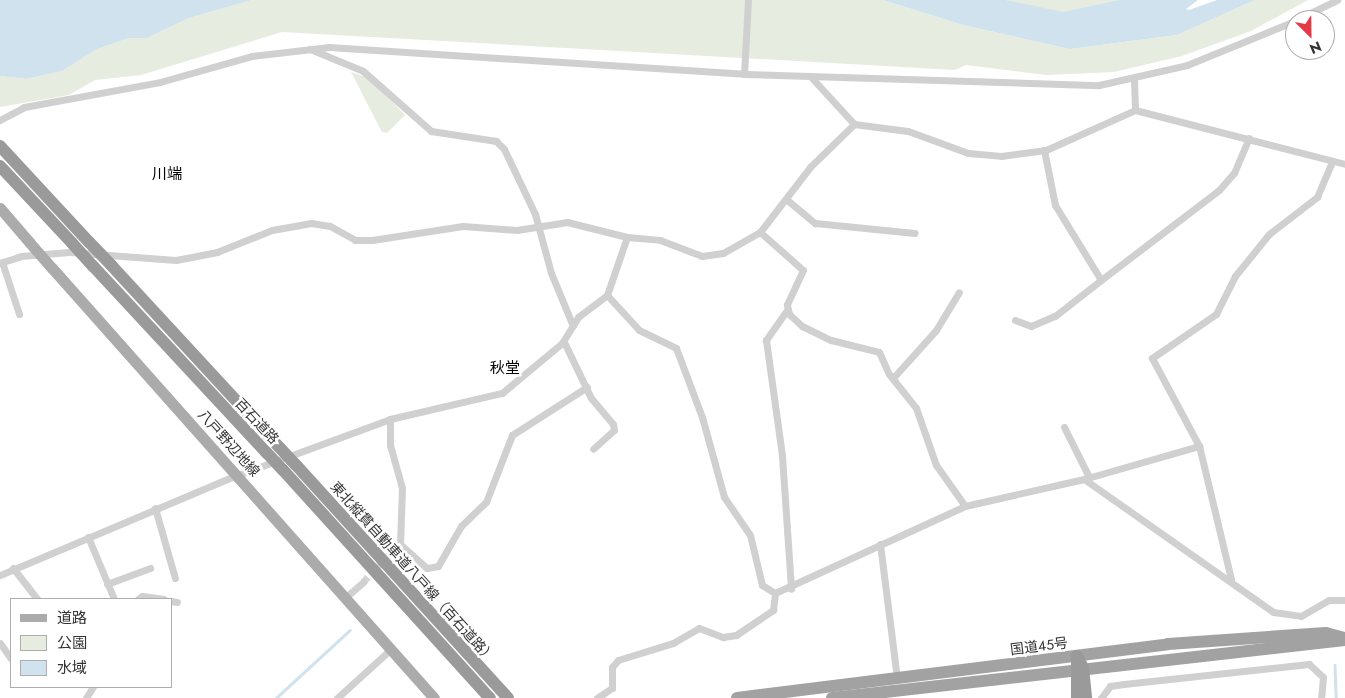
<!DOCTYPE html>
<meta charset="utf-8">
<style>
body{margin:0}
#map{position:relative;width:1345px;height:698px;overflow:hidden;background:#fff;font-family:Jost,"Noto Sans JP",sans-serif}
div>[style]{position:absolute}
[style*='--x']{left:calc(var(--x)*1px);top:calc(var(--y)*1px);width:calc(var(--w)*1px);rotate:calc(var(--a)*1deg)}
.green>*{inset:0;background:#e6ecdf}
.water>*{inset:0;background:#cfe2ee}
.stream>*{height:2.5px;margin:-1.25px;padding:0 1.25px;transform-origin:1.25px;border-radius:1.25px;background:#cfe2ee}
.minor-tunnel>*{height:7px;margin-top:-3.5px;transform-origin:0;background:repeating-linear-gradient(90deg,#d6d6d6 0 7px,transparent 0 10.5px)}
.minor>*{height:7px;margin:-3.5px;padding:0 3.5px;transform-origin:3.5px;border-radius:3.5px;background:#d0d0d0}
.primary>*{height:11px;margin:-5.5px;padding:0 5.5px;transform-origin:5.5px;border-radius:5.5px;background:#ababab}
.trunk>*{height:12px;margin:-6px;padding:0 6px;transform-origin:6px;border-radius:6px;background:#a2a2a2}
.motorway>*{height:12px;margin:-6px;padding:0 6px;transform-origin:6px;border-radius:6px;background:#9a9a9a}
.primary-bridge>*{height:11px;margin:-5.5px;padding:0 5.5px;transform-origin:5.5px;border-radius:5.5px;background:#ababab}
.motorway-bridge>*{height:12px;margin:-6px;padding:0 6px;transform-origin:6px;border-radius:6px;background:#9a9a9a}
span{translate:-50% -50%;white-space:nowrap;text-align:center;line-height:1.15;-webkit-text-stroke:5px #fff;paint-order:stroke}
.street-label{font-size:14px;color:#333}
.neighbourhood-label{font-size:15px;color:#000}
.legend{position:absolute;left:10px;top:598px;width:162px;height:90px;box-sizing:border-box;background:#fff;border:1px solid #adadad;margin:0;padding:6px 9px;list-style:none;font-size:15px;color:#333}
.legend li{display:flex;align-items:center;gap:10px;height:25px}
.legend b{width:25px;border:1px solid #adadad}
.north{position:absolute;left:1285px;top:10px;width:50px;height:50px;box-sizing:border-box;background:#fff;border:1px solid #adadad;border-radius:50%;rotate:157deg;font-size:14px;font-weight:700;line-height:20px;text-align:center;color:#333}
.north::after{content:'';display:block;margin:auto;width:18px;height:22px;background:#e63946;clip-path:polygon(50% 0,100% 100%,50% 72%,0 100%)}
</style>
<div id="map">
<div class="green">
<i style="clip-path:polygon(252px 0,883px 0,963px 25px,1070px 49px,1177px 35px,1255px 0,1308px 0,1251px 31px,1182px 56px,1114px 72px,1046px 75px,966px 65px,955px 70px,282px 32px,141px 75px,95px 80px,69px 95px,0 107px,0 76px,26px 79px,62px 71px,97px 49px,129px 38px,147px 38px,189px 18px)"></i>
<i style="clip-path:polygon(1006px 0,1119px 0,1063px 13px)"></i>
<i style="clip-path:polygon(351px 72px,369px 78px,405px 115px,387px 133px,382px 132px)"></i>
</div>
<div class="water">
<i style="clip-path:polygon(0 0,252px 0,189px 18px,147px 38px,129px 38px,97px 49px,62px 71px,26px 79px,0 76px)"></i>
<i style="clip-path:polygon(883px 0,1006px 0,1063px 12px,1119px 0,1198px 0,1186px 9px,1189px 10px,1217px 0,1255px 0,1177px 35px,1070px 49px,963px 25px)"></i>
</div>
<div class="stream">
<i style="--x:1335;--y:665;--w:33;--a:88"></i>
<i style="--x:276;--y:698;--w:100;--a:-42.6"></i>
</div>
<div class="minor-tunnel">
<i style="--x:363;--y:582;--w:46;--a:-45.9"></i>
</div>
<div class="minor">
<i style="--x:1296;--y:20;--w:46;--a:-26"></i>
<i style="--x:310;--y:49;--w:57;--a:22.5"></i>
<i style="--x:363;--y:71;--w:91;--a:41.4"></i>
<i style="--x:431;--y:131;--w:66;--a:8.7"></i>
<i style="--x:496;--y:141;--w:11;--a:45"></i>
<i style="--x:504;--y:149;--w:72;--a:64.5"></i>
<i style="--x:535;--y:214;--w:61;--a:74.8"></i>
<i style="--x:551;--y:273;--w:57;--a:67.5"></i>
<i style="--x:744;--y:74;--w:74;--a:-86.9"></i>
<i style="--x:811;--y:77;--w:64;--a:47.5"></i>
<i style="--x:1134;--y:80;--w:30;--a:88"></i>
<i style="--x:0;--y:120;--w:27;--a:-28"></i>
<i style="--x:24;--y:107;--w:138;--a:-10.4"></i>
<i style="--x:160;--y:82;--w:96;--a:-15.8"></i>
<i style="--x:252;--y:56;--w:78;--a:-6.7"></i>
<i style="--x:329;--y:47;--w:416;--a:3.7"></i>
<i style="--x:744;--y:74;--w:355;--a:1.8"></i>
<i style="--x:1099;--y:85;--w:90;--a:-12.8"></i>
<i style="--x:1187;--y:65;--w:117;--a:-22.2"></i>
<i style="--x:1044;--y:150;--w:56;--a:78.7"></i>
<i style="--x:1055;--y:205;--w:88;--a:58.5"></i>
<i style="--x:1101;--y:280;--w:148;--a:-37.3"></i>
<i style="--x:1219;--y:190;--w:23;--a:-49"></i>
<i style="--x:1234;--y:173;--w:38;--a:-67"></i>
<i style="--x:786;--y:199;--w:38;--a:40"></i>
<i style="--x:815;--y:223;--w:100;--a:5.7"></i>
<i style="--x:760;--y:232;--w:57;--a:41.5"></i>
<i style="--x:803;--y:270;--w:38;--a:115"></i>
<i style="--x:787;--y:305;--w:9;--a:77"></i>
<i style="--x:789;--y:314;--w:18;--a:43"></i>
<i style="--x:802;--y:326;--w:32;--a:26"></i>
<i style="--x:831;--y:340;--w:49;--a:14"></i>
<i style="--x:879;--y:352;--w:24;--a:66"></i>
<i style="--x:889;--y:374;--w:43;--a:51.5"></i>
<i style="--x:916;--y:408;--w:60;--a:70.7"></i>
<i style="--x:936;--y:465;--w:50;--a:54.7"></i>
<i style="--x:2;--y:262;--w:55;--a:71.9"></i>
<i style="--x:0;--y:263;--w:22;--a:-18"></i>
<i style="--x:21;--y:256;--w:48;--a:-4.8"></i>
<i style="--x:69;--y:252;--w:107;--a:4.3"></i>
<i style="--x:176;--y:260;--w:42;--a:-11"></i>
<i style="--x:217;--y:252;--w:59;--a:-21.8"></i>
<i style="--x:272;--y:230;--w:40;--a:-10"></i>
<i style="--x:311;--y:223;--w:19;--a:9"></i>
<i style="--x:330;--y:226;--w:29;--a:29"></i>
<i style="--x:355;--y:240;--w:17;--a:0"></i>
<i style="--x:372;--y:240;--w:92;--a:-8.7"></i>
<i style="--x:463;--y:226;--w:54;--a:4.2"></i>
<i style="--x:517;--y:230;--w:51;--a:-9.1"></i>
<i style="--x:567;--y:222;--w:62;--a:14"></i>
<i style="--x:627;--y:237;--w:33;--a:5"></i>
<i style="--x:660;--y:240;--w:45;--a:20.9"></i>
<i style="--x:702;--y:256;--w:21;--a:-8"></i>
<i style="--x:723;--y:253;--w:43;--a:-29.6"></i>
<i style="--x:760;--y:232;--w:82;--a:-52.4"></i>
<i style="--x:810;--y:167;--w:62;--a:-44.3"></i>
<i style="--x:854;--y:124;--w:54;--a:7.4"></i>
<i style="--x:908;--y:131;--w:64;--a:20.1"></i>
<i style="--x:968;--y:153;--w:33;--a:5"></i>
<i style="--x:1001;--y:156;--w:45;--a:-7.6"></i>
<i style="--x:1046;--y:150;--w:98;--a:-24.2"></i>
<i style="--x:1135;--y:110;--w:217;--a:14.4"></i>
<i style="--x:607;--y:295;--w:47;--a:47.6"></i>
<i style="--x:639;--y:330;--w:41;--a:25.9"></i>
<i style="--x:676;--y:348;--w:74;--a:69.4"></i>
<i style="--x:702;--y:417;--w:83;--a:74.6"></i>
<i style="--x:724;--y:497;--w:46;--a:55.6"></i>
<i style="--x:750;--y:535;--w:51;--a:76.5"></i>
<i style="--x:762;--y:585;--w:15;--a:32"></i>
<i style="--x:775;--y:593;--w:209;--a:-24.6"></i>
<i style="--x:965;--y:506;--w:122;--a:-12.8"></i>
<i style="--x:1084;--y:479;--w:120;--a:-16"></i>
<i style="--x:787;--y:310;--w:37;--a:125"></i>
<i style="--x:766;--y:340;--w:117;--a:82.1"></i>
<i style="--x:782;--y:456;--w:133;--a:86.1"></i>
<i style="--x:1015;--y:320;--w:17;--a:21"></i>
<i style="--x:1031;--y:326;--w:26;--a:-23"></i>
<i style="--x:1055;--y:316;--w:58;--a:-38"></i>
<i style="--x:564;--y:342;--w:62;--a:64.3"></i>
<i style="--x:591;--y:398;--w:34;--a:50"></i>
<i style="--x:613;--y:424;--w:6;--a:81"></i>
<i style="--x:614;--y:430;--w:28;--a:138"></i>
<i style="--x:893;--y:378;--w:64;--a:-48.1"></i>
<i style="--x:936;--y:330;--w:44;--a:-58.8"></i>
<i style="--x:390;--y:419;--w:26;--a:90"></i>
<i style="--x:390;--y:445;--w:45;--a:74.4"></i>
<i style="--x:402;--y:488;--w:56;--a:92"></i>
<i style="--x:400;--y:544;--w:7;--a:135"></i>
<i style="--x:1064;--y:427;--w:56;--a:63.4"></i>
<i style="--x:1084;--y:479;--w:231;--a:35.1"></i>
<i style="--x:1273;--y:612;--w:28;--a:8"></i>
<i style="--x:1301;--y:616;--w:32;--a:-30"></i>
<i style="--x:1329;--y:600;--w:16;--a:0"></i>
<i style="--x:155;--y:508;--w:73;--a:74.1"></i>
<i style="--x:88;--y:537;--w:67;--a:67.2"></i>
<i style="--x:400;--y:544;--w:36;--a:42"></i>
<i style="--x:427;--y:568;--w:11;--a:-10"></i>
<i style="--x:438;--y:566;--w:46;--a:-60.1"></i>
<i style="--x:461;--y:526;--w:35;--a:-44"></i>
<i style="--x:486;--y:502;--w:72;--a:-68.8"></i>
<i style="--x:512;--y:435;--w:89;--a:-32.6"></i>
<i style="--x:880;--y:544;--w:135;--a:82.8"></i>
<i style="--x:13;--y:568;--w:39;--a:52"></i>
<i style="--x:0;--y:575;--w:246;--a:-22.9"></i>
<i style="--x:227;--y:479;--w:174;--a:-20.2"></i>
<i style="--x:390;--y:419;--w:115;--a:-13.1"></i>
<i style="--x:502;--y:393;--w:78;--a:-39.8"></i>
<i style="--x:562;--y:343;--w:31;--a:-58"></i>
<i style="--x:578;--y:317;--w:36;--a:-37"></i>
<i style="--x:607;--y:295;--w:61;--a:-71"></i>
<i style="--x:1231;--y:579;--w:137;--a:-103.5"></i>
<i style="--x:1199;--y:446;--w:100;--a:-118.1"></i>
<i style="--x:1152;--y:358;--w:78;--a:-34.5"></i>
<i style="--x:1216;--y:314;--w:42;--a:-63.4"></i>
<i style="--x:1235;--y:276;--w:54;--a:-51"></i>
<i style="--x:1269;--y:234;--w:61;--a:-37.6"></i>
<i style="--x:1317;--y:197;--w:39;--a:-67"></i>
<i style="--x:107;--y:584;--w:46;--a:-20.4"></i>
<i style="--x:346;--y:597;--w:23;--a:-41"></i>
<i style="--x:138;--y:599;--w:5;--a:-37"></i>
<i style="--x:142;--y:596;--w:22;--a:8"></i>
<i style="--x:171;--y:601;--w:6;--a:9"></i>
<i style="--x:0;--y:643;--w:19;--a:55"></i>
<i style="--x:86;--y:698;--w:13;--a:-58"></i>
<i style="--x:337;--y:698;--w:73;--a:-42.2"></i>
<i style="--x:597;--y:698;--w:18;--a:-34"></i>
<i style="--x:612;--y:688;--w:21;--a:-90"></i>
<i style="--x:612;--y:667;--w:9;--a:-49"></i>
<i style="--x:618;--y:660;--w:58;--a:-17.2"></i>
<i style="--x:673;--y:643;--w:30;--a:-30"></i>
<i style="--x:699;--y:628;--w:26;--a:21"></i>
<i style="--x:723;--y:637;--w:13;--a:-9"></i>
<i style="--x:736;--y:635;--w:45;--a:-34"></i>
<i style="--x:773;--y:610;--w:17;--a:-83"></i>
<i style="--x:1101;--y:698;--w:15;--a:-53"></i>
<i style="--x:1110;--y:686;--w:14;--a:-8"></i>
<i style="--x:1124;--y:684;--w:186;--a:-6.2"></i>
<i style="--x:1309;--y:664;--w:19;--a:43"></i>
<i style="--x:1323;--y:677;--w:21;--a:95"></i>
</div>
<div class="primary">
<i style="--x:0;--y:208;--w:46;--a:49.4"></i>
<i style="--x:52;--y:268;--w:575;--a:48.38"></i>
</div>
<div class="trunk">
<i style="--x:737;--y:698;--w:434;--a:-7.1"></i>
<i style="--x:1168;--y:644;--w:158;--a:-4"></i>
<i style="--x:1326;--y:633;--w:20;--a:15"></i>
<i style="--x:832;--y:698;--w:516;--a:-6.45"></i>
</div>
<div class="motorway">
<i style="--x:0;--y:146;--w:131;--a:47.2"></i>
<i style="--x:0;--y:166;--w:105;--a:46.9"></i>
<i style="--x:111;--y:265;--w:249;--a:47.3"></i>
<i style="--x:93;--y:266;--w:255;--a:47.1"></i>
<i style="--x:296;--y:465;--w:315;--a:47.7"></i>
<i style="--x:283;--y:470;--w:308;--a:47.8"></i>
<i style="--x:1077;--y:656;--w:13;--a:63"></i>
<i style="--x:1083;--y:668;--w:30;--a:84"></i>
<i style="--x:1077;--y:698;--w:42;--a:-90"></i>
</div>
<div class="primary-bridge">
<i style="--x:30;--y:243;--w:33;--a:49"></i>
</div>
<div class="motorway-bridge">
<i style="--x:89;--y:242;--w:32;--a:46"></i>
<i style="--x:72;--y:243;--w:31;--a:48"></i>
<i style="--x:280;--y:448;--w:23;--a:47"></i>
<i style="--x:267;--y:453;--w:23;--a:47"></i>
</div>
<div class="street-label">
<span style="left:257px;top:421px;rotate:47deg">百石道路</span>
<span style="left:229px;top:443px;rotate:48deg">八戸野辺地線</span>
<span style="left:413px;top:572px;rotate:48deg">東北縦貫自動車道八戸線（百石道路）</span>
<span style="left:1039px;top:646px;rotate:-7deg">国道45号</span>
</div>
<div class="neighbourhood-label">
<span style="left:167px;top:175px">川端</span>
<span style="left:505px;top:369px">秋堂</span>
</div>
<ul class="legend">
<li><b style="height:6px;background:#ababab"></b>道路</li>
<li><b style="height:14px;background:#e6ecdf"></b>公園</li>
<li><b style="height:14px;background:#cfe2ee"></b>水域</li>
</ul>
<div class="north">N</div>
</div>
